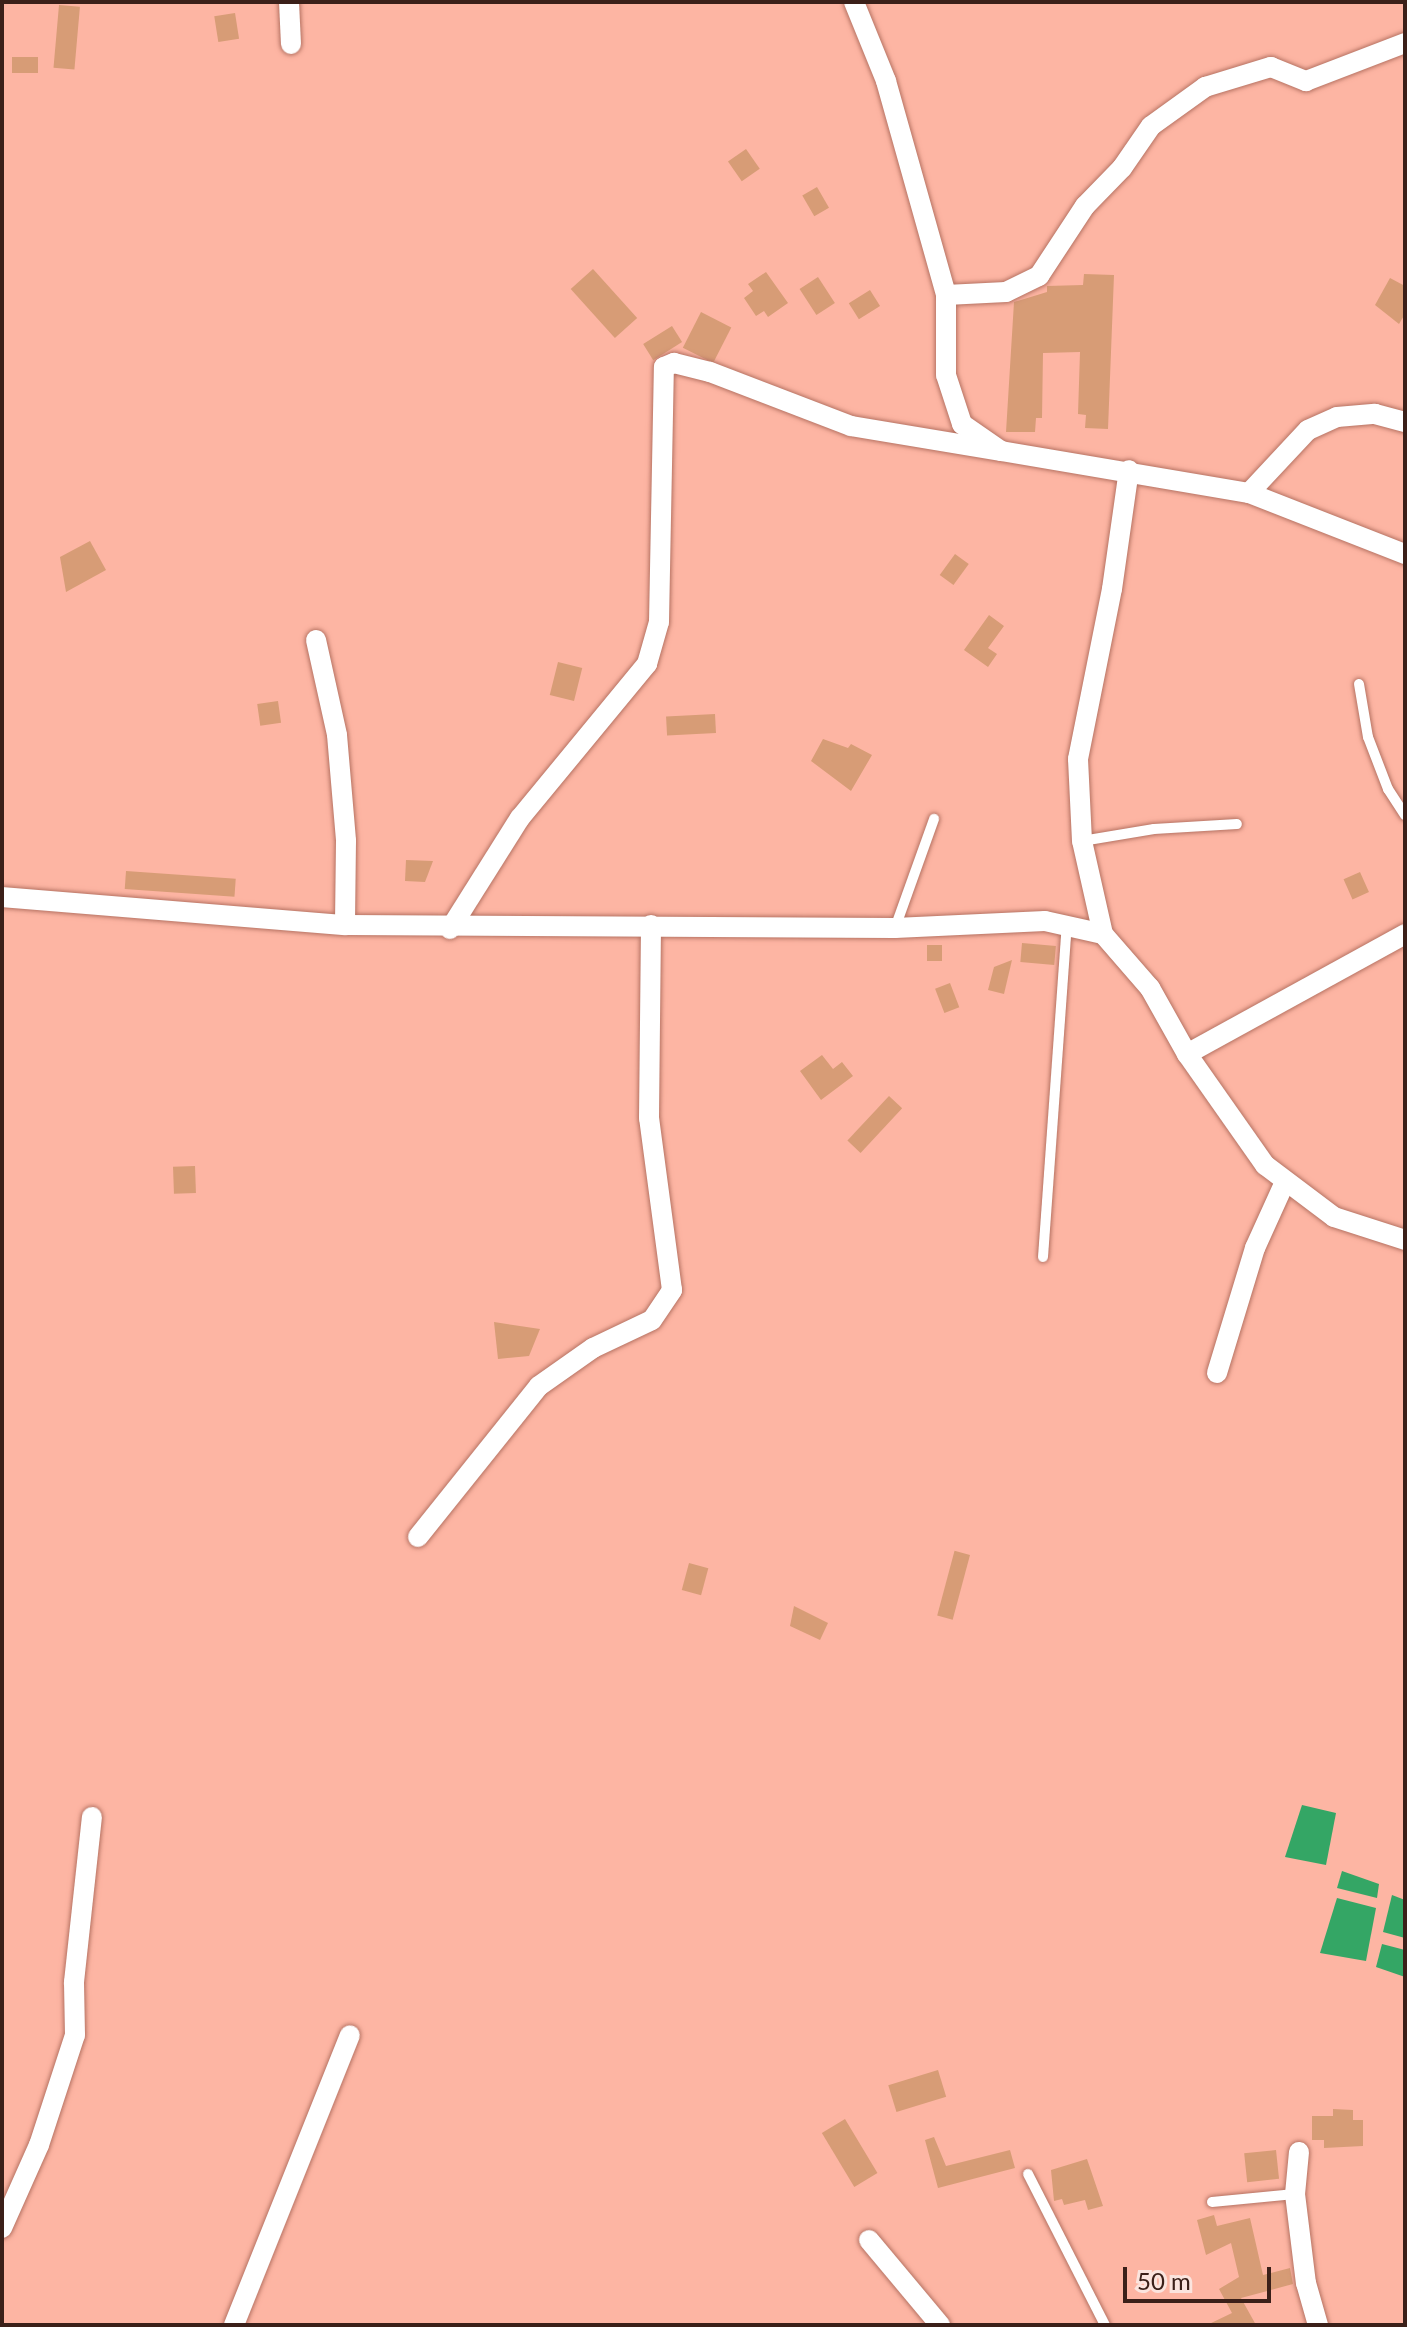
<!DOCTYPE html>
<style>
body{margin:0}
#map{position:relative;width:1407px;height:2327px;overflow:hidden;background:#fdb5a3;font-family:Lato,sans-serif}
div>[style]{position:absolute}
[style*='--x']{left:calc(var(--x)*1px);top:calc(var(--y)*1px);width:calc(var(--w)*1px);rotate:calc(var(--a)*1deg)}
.water>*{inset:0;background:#34a665}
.building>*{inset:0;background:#d79c76;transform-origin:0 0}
.roads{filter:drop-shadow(0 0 2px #b67363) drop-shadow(0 0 2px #b67363)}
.service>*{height:10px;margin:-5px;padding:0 5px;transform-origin:5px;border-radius:5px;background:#fff}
.minor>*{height:20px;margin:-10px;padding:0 10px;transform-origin:10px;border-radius:10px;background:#fff}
span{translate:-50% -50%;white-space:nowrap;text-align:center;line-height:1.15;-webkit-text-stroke:8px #fbe4de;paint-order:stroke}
.frame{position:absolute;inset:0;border:4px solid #3b2019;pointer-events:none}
.scale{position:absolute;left:1123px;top:2267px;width:148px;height:36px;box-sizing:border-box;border:4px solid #3b2019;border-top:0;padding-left:10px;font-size:24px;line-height:28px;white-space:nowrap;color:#3b2019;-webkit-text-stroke:6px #fbe4de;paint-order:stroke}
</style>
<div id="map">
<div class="water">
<i style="clip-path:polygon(1302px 1805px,1336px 1813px,1326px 1865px,1285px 1857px)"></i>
<i style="clip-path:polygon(1342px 1871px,1379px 1884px,1377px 1898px,1337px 1888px)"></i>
<i style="clip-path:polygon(1392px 1895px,1405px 1900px,1405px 1938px,1383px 1932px)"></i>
<i style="clip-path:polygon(1337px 1898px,1376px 1908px,1366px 1961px,1320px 1953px)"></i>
<i style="clip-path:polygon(1382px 1944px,1405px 1950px,1405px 1977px,1376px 1967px)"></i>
</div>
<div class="building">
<i style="left:59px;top:5px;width:21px;height:63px;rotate:5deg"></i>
<i style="left:235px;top:13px;width:26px;height:21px;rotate:81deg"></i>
<i style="left:38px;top:57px;width:16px;height:26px;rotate:90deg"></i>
<i style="left:746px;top:149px;width:24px;height:22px;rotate:55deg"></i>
<i style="left:817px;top:187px;width:24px;height:17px;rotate:60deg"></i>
<i style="left:593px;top:269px;width:66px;height:30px;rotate:48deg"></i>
<i style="clip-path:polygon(766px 272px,788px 303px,768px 317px,764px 311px,756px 316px,744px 298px,753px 291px,748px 284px)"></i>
<i style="clip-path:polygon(1084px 274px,1114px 275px,1108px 429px,1085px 428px,1086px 415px,1078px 414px,1080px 352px,1043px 353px,1042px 418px,1036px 418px,1035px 432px,1006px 432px,1014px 302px,1047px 292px,1047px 286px,1083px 285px)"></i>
<i style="left:818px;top:277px;width:31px;height:22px;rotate:57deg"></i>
<i style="clip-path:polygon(1390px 278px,1405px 286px,1405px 314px,1399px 324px,1375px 305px)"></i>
<i style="left:870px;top:290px;width:19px;height:25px;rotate:58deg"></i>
<i style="left:701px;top:312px;width:34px;height:40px;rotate:27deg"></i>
<i style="left:672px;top:326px;width:19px;height:34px;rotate:58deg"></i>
<i style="clip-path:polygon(90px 541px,106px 570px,66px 592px,60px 557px)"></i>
<i style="left:955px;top:554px;width:17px;height:26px;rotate:36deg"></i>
<i style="clip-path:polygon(989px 615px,1004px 626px,988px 648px,997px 654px,988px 667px,964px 650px)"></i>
<i style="left:558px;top:662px;width:25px;height:34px;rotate:14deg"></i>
<i style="left:278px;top:701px;width:22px;height:21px;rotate:82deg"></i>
<i style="left:715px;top:714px;width:19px;height:49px;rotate:87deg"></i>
<i style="clip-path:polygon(823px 739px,848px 748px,851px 744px,872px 755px,851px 791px,811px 761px)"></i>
<i style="clip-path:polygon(406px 860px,433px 861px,425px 882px,405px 881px)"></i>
<i style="left:126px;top:871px;width:110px;height:18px;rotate:4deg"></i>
<i style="left:1360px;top:872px;width:22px;height:18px;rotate:66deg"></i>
<i style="left:1022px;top:943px;width:34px;height:19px;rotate:5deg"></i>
<i style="left:927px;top:945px;width:15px;height:16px"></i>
<i style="clip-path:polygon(1012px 960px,1004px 994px,988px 990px,994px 967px)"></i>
<i style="left:950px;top:983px;width:26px;height:16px;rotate:69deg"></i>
<i style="clip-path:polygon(822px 1055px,833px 1069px,842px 1062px,853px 1076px,821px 1100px,800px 1071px)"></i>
<i style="left:889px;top:1096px;width:18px;height:61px;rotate:43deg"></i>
<i style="left:195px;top:1166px;width:27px;height:22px;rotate:88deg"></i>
<i style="clip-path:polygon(494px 1322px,540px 1329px,529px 1356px,498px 1359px)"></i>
<i style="left:970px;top:1555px;width:67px;height:16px;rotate:105deg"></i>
<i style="left:689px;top:1563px;width:20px;height:28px;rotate:15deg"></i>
<i style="clip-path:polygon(794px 1606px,828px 1623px,820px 1640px,790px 1626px)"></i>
<i style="left:938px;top:2070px;width:28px;height:52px;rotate:73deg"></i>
<i style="clip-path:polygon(1333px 2109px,1353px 2110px,1353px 2120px,1363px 2120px,1363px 2146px,1324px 2148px,1324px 2140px,1312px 2140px,1312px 2116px,1333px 2116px)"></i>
<i style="left:845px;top:2119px;width:63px;height:27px;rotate:59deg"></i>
<i style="clip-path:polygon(934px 2137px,946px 2166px,1010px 2150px,1015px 2168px,938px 2188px,925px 2140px)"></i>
<i style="left:1276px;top:2150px;width:29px;height:32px;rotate:84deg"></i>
<i style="clip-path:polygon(1087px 2159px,1103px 2206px,1088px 2210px,1085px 2200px,1064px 2205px,1062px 2199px,1054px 2201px,1051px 2170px)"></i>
<i style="clip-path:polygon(1214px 2215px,1217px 2226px,1250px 2218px,1263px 2275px,1290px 2268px,1293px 2284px,1241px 2298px,1256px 2325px,1207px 2325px,1232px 2313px,1219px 2289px,1239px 2277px,1231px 2243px,1206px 2255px,1197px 2220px)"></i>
</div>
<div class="roads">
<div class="service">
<i style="--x:1359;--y:684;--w:54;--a:80.4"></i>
<i style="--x:1368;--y:737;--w:56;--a:69"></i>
<i style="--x:1388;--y:789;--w:31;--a:57"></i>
<i style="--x:1082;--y:841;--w:73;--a:-9.5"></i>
<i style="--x:1154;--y:829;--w:83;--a:-3.4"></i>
<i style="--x:895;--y:928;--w:116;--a:-70.3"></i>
<i style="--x:1043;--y:1257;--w:332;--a:-85.9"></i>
<i style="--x:1028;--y:2174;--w:169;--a:63"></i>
<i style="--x:1212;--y:2202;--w:83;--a:-5.5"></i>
</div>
<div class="minor">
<i style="--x:289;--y:2;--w:42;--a:87.3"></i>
<i style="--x:854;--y:2;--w:85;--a:67.9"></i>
<i style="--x:886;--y:81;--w:222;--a:74.3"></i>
<i style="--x:946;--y:295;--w:80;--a:90"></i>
<i style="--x:946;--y:375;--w:52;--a:71.9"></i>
<i style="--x:962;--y:424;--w:47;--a:34.7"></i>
<i style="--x:1001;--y:451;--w:252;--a:9.6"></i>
<i style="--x:1249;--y:493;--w:168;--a:21.4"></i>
<i style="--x:946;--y:295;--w:60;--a:-2.9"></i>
<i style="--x:1006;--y:292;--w:37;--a:-26"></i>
<i style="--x:1039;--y:276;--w:84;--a:-56.7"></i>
<i style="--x:1085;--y:206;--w:53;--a:-45.8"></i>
<i style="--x:1122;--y:168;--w:51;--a:-55.4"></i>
<i style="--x:1151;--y:126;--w:67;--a:-35.8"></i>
<i style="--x:1205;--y:87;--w:69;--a:-16.9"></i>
<i style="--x:1271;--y:67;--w:38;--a:22"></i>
<i style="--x:1306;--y:81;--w:106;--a:-21"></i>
<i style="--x:1249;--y:493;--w:86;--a:-46.9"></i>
<i style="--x:1308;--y:430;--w:32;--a:-24"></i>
<i style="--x:1337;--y:417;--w:38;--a:-5"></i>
<i style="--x:1375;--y:414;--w:31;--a:15"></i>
<i style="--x:316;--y:640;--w:97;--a:77.5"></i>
<i style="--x:337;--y:735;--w:106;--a:85.1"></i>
<i style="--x:346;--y:841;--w:84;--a:90.7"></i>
<i style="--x:2;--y:897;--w:344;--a:4.7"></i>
<i style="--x:345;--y:925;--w:550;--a:0.31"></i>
<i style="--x:895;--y:928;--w:150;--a:-2.7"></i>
<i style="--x:1045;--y:921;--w:59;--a:12.6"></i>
<i style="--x:1103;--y:934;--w:72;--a:49"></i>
<i style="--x:1150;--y:988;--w:76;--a:60.7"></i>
<i style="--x:1187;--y:1054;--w:136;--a:54.9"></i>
<i style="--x:1265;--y:1165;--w:86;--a:37"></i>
<i style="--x:1334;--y:1217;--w:75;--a:17.9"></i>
<i style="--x:450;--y:929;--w:131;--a:-57.8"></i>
<i style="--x:520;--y:818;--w:200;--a:-50.5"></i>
<i style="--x:647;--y:664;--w:44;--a:-74.1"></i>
<i style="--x:659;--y:622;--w:255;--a:-88.9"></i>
<i style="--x:664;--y:367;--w:11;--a:-22"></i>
<i style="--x:674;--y:363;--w:37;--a:14"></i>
<i style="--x:710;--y:372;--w:151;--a:21"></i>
<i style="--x:851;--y:426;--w:152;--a:9.5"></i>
<i style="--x:1103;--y:934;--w:95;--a:-102.7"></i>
<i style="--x:1082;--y:841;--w:82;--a:-92.8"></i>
<i style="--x:1078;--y:759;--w:173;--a:-78.7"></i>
<i style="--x:1112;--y:589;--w:120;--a:-81.9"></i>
<i style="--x:1187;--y:1054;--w:249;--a:-28.8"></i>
<i style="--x:1217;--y:1373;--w:131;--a:-73.1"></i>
<i style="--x:1255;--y:1248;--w:72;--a:-65.6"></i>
<i style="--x:418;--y:1537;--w:193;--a:-51.3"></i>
<i style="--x:539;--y:1386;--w:66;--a:-35.1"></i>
<i style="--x:593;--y:1348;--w:65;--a:-25.4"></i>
<i style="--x:652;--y:1320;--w:36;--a:-56"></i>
<i style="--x:672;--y:1290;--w:174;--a:-97.6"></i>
<i style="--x:649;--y:1118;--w:193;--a:-89.4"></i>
<i style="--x:1299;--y:2152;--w:42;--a:95.4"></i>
<i style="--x:1295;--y:2194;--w:90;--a:83"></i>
<i style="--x:1306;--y:2283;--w:44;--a:74.1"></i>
<i style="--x:2;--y:2228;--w:91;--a:-66"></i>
<i style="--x:39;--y:2145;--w:116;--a:-71.9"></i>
<i style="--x:75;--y:2035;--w:53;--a:-91.1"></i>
<i style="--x:74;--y:1982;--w:166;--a:-83.8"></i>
<i style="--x:869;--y:2240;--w:111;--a:50.1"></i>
<i style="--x:234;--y:2325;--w:312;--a:-68.2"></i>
</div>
</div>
<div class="frame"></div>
<div class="scale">50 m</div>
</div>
